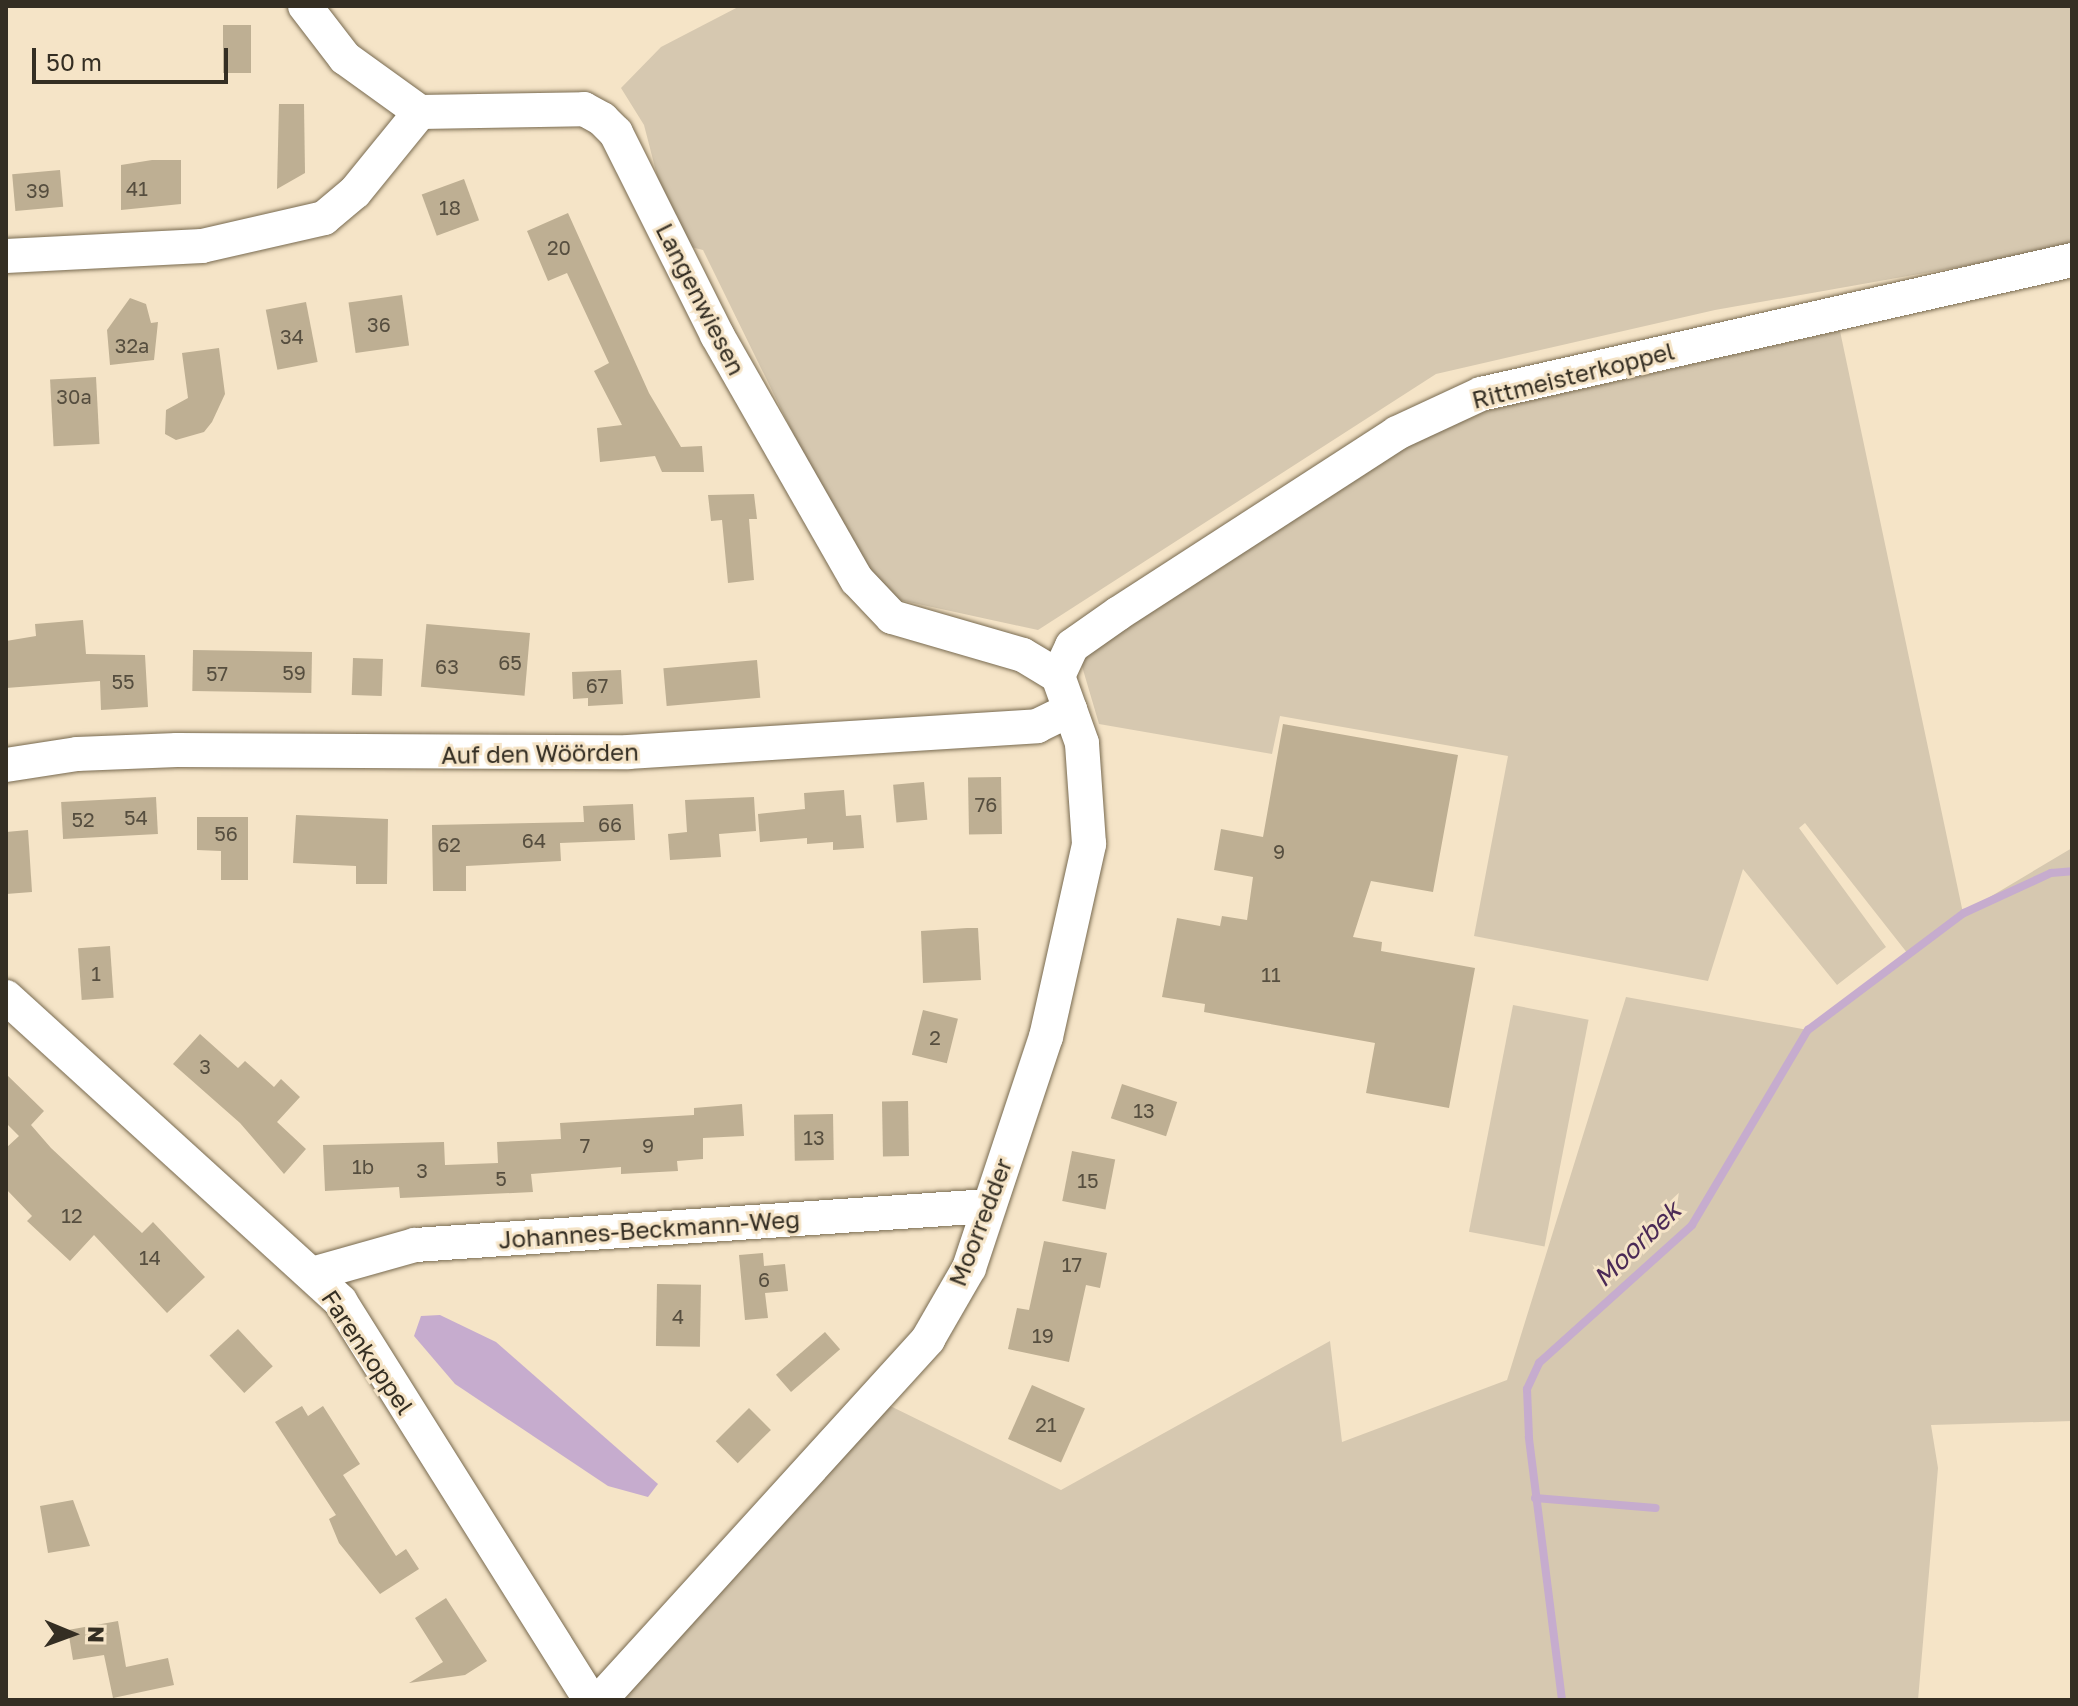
<!DOCTYPE html>
<meta charset="utf-8">
<style>
body{margin:0}
#map{position:relative;width:2078px;height:1706px;overflow:hidden;background:#f5e4c7;font-family:"Golos Text",sans-serif}
div>[style]{position:absolute}
[style*='--x']{left:calc(var(--x)*1px);top:calc(var(--y)*1px);width:calc(var(--w)*1px);rotate:calc(var(--a)*1deg)}
.green>*{inset:0;background:#d6c8b0;transform-origin:0 0}
.water>*{inset:0;background:#c6acce}
.stream>*{height:8px;margin:-4px;padding:0 4px;transform-origin:4px;border-radius:4px;background:#c6acce}
.building>*{inset:0;background:#beaf93;transform-origin:0 0}
.roads{filter:drop-shadow(0 0 2px #786a50) drop-shadow(0 0 2px #786a50)}
.minor>*{height:34px;margin:-17px;padding:0 17px;transform-origin:17px;border-radius:17px;background:#fff}
span{translate:-50% -50%;white-space:nowrap;text-align:center;line-height:1.15;-webkit-text-stroke:6px #f5e4c7;paint-order:stroke}
.number-label{font-size:20px;color:#564e3f}
.number-label span{-webkit-text-stroke-width:0}
.street-label{font-size:24px;color:#342e23}
.water-label{font-size:26px;color:#4b2a56;font-style:italic}
.frame{position:absolute;inset:0;border:8px solid #342e23;pointer-events:none}
.north{position:absolute;left:32px;top:1594px;width:80px;height:80px;-webkit-text-stroke:6px #f5e4c7;paint-order:stroke;rotate:91deg;font-size:22px;font-weight:700;line-height:32px;text-align:center;color:#342e23}
.north::after{content:'';display:block;margin:auto;width:28px;height:36px;background:#342e23;clip-path:polygon(50% 0,100% 100%,50% 72%,0 100%)}
.scale{position:absolute;left:32px;top:48px;width:196px;height:36px;box-sizing:border-box;border:4px solid #342e23;border-top:0;padding-left:10px;font-size:24px;line-height:28px;white-space:nowrap;color:#342e23;-webkit-text-stroke:6px #f5e4c7;paint-order:stroke}
</style>
<div id="map">
<div class="green">
<i style="clip-path:polygon(740px 6px,2072px 6px,2072px 247px,1715px 310px,1436px 374px,1038px 630px,886px 597px,815px 478px,703px 250px,691px 247px,659px 183px,644px 125px,621px 88px,661px 47px)"></i>
<i style="clip-path:polygon(1840px 331px,1963px 913px,2072px 848px,2072px 1421px,1931px 1425px,1938px 1468px,1918px 1700px,600px 1700px,874px 1398px,1061px 1490px,1330px 1341px,1342px 1442px,1507px 1380px,1626px 997px,1808px 1030px,1908px 954px,1805px 823px,1799px 828px,1886px 947px,1837px 985px,1743px 869px,1708px 981px,1474px 936px,1508px 756px,1280px 716px,1272px 754px,1099px 724px,1079px 656px,1296px 507px,1455px 418px)"></i>
<i style="left:1513px;top:1005px;width:77px;height:231px;rotate:11deg"></i>
</div>
<div class="water">
<i style="clip-path:polygon(440px 1315px,496px 1342px,658px 1484px,648px 1497px,608px 1486px,455px 1384px,414px 1336px,421px 1316px)"></i>
</div>
<div class="stream">
<i style="--x:1535;--y:1498;--w:121;--a:4.7"></i>
<i style="--x:1562;--y:1700;--w:265;--a:-97.2"></i>
<i style="--x:1529;--y:1437;--w:48;--a:-92.4"></i>
<i style="--x:1527;--y:1389;--w:29;--a:-65"></i>
<i style="--x:1539;--y:1363;--w:206;--a:-42"></i>
<i style="--x:1692;--y:1225;--w:227;--a:-59.3"></i>
<i style="--x:1808;--y:1030;--w:195;--a:-36.9"></i>
<i style="--x:1964;--y:913;--w:96;--a:-24.7"></i>
<i style="--x:2051;--y:873;--w:21;--a:-5"></i>
</div>
<div class="building">
<i style="left:223px;top:25px;width:28px;height:48px"></i>
<i style="clip-path:polygon(279px 104px,304px 104px,305px 173px,277px 189px)"></i>
<i style="clip-path:polygon(152px 160px,181px 160px,181px 204px,121px 210px,121px 165px)"></i>
<i style="left:60px;top:170px;width:37px;height:48px;rotate:85deg"></i>
<i style="left:464px;top:179px;width:44px;height:45px;rotate:70deg"></i>
<i style="clip-path:polygon(568px 213px,649px 393px,681px 447px,702px 446px,704px 472px,662px 472px,655px 456px,600px 462px,597px 428px,622px 425px,594px 371px,609px 363px,567px 273px,548px 281px,527px 231px)"></i>
<i style="left:402px;top:295px;width:51px;height:54px;rotate:82deg"></i>
<i style="clip-path:polygon(130px 298px,146px 304px,151px 323px,158px 322px,154px 360px,110px 365px,107px 330px)"></i>
<i style="left:306px;top:302px;width:61px;height:41px;rotate:79deg"></i>
<i style="clip-path:polygon(219px 348px,225px 394px,212px 422px,204px 432px,176px 440px,165px 434px,166px 410px,188px 398px,182px 353px)"></i>
<i style="left:96px;top:377px;width:67px;height:46px;rotate:87deg"></i>
<i style="clip-path:polygon(754px 494px,757px 519px,749px 519px,754px 580px,728px 583px,722px 520px,711px 521px,708px 495px)"></i>
<i style="clip-path:polygon(83px 620px,86px 654px,145px 655px,148px 707px,101px 710px,100px 681px,6px 688px,6px 641px,36px 636px,35px 624px)"></i>
<i style="left:530px;top:633px;width:63px;height:104px;rotate:95deg"></i>
<i style="left:312px;top:652px;width:41px;height:119px;rotate:91deg"></i>
<i style="left:353px;top:658px;width:30px;height:37px;rotate:2deg"></i>
<i style="left:757px;top:660px;width:38px;height:94px;rotate:85deg"></i>
<i style="clip-path:polygon(621px 670px,623px 704px,588px 706px,588px 698px,573px 699px,572px 672px)"></i>
<i style="clip-path:polygon(1283px 724px,1458px 755px,1433px 892px,1371px 881px,1353px 937px,1382px 942px,1381px 951px,1475px 968px,1449px 1108px,1366px 1093px,1375px 1043px,1204px 1012px,1205px 1004px,1162px 997px,1177px 918px,1220px 926px,1222px 916px,1247px 920px,1253px 877px,1214px 870px,1221px 829px,1263px 837px)"></i>
<i style="left:1001px;top:777px;width:57px;height:33px;rotate:89deg"></i>
<i style="left:924px;top:782px;width:38px;height:31px;rotate:85deg"></i>
<i style="clip-path:polygon(844px 790px,846px 816px,861px 815px,864px 848px,833px 850px,833px 842px,807px 844px,807px 838px,760px 842px,758px 814px,805px 809px,804px 793px)"></i>
<i style="left:156px;top:797px;width:37px;height:95px;rotate:87deg"></i>
<i style="clip-path:polygon(754px 797px,756px 831px,719px 834px,721px 857px,670px 860px,668px 834px,687px 832px,685px 800px)"></i>
<i style="clip-path:polygon(633px 804px,635px 840px,560px 843px,561px 861px,466px 866px,466px 891px,433px 891px,432px 825px,584px 822px,583px 806px)"></i>
<i style="clip-path:polygon(296px 815px,388px 819px,387px 884px,356px 884px,356px 866px,293px 863px)"></i>
<i style="clip-path:polygon(197px 817px,248px 817px,248px 880px,221px 880px,221px 851px,197px 850px)"></i>
<i style="clip-path:polygon(28px 830px,32px 892px,6px 894px,6px 832px)"></i>
<i style="clip-path:polygon(967px 928px,978px 928px,981px 980px,923px 983px,921px 931px)"></i>
<i style="left:110px;top:946px;width:52px;height:32px;rotate:86deg"></i>
<i style="left:923px;top:1010px;width:36px;height:46px;rotate:14deg"></i>
<i style="clip-path:polygon(200px 1034px,238px 1068px,245px 1061px,274px 1087px,281px 1079px,300px 1097px,277px 1122px,306px 1149px,284px 1174px,240px 1123px,173px 1064px)"></i>
<i style="clip-path:polygon(6px 1074px,44px 1111px,31px 1125px,51px 1148px,142px 1233px,153px 1222px,205px 1277px,167px 1313px,94px 1235px,70px 1261px,27px 1221px,32px 1216px,6px 1189px,6px 1148px,19px 1136px,6px 1123px)"></i>
<i style="left:1122px;top:1084px;width:58px;height:36px;rotate:18deg"></i>
<i style="left:908px;top:1101px;width:55px;height:26px;rotate:89deg"></i>
<i style="clip-path:polygon(742px 1104px,744px 1136px,703px 1138px,703px 1159px,677px 1161px,678px 1171px,621px 1174px,621px 1167px,531px 1174px,533px 1192px,400px 1198px,399px 1187px,325px 1191px,323px 1145px,444px 1142px,445px 1165px,498px 1163px,497px 1142px,561px 1139px,560px 1123px,694px 1115px,694px 1108px)"></i>
<i style="left:833px;top:1114px;width:46px;height:39px;rotate:89deg"></i>
<i style="left:1072px;top:1151px;width:44px;height:51px;rotate:11deg"></i>
<i style="clip-path:polygon(1044px 1241px,1107px 1253px,1100px 1288px,1086px 1285px,1069px 1362px,1008px 1349px,1017px 1308px,1029px 1310px)"></i>
<i style="clip-path:polygon(763px 1253px,764px 1266px,785px 1264px,788px 1291px,765px 1293px,768px 1318px,745px 1320px,739px 1255px)"></i>
<i style="left:657px;top:1284px;width:44px;height:62px;rotate:1deg"></i>
<i style="left:238px;top:1329px;width:51px;height:39px;rotate:47deg"></i>
<i style="left:825px;top:1332px;width:23px;height:65px;rotate:49deg"></i>
<i style="left:1032px;top:1385px;width:58px;height:59px;rotate:24deg"></i>
<i style="clip-path:polygon(302px 1406px,308px 1416px,323px 1406px,360px 1464px,343px 1475px,396px 1556px,406px 1549px,419px 1569px,380px 1594px,339px 1543px,329px 1519px,336px 1515px,275px 1422px)"></i>
<i style="left:749px;top:1408px;width:31px;height:47px;rotate:45deg"></i>
<i style="clip-path:polygon(73px 1500px,90px 1546px,48px 1553px,40px 1506px)"></i>
<i style="clip-path:polygon(446px 1598px,487px 1661px,465px 1675px,409px 1683px,443px 1662px,415px 1618px)"></i>
<i style="clip-path:polygon(118px 1621px,126px 1667px,168px 1658px,174px 1685px,113px 1698px,104px 1655px,73px 1660px,68px 1630px)"></i>
</div>
<div class="roads">
<div class="minor">
<i style="--x:305;--y:6;--w:66;--a:52.4"></i>
<i style="--x:345;--y:58;--w:92;--a:35.8"></i>
<i style="--x:420;--y:112;--w:164;--a:-1"></i>
<i style="--x:584;--y:109;--w:21;--a:29"></i>
<i style="--x:602;--y:119;--w:20;--a:45"></i>
<i style="--x:616;--y:133;--w:226;--a:63.4"></i>
<i style="--x:717;--y:335;--w:282;--a:60.3"></i>
<i style="--x:857;--y:580;--w:51;--a:46.6"></i>
<i style="--x:892;--y:617;--w:136;--a:16.2"></i>
<i style="--x:1023;--y:655;--w:41;--a:31"></i>
<i style="--x:6;--y:256;--w:196;--a:-2.9"></i>
<i style="--x:202;--y:246;--w:125;--a:-12.9"></i>
<i style="--x:324;--y:218;--w:40;--a:-40"></i>
<i style="--x:355;--y:192;--w:103;--a:-50.9"></i>
<i style="--x:1058;--y:676;--w:33;--a:-65"></i>
<i style="--x:1072;--y:646;--w:57;--a:-35.1"></i>
<i style="--x:1119;--y:613;--w:331;--a:-32.9"></i>
<i style="--x:1397;--y:433;--w:93;--a:-24.9"></i>
<i style="--x:1481;--y:394;--w:606;--a:-12.77"></i>
<i style="--x:6;--y:765;--w:72;--a:-8.8"></i>
<i style="--x:77;--y:754;--w:100;--a:-2.3"></i>
<i style="--x:177;--y:750;--w:451;--a:0.3"></i>
<i style="--x:628;--y:752;--w:410;--a:-3.6"></i>
<i style="--x:1037;--y:726;--w:37;--a:-26"></i>
<i style="--x:6;--y:997;--w:452;--a:42.3"></i>
<i style="--x:340;--y:1301;--w:471;--a:57.9"></i>
<i style="--x:312;--y:1274;--w:107;--a:-15.7"></i>
<i style="--x:415;--y:1245;--w:575;--a:-3.89"></i>
<i style="--x:600;--y:1700;--w:488;--a:-47.7"></i>
<i style="--x:928;--y:1339;--w:82;--a:-60"></i>
<i style="--x:969;--y:1268;--w:243;--a:-71.6"></i>
<i style="--x:1046;--y:1037;--w:198;--a:-77.4"></i>
<i style="--x:1089;--y:844;--w:101;--a:-94"></i>
<i style="--x:1082;--y:743;--w:71;--a:-109.7"></i>
</div>
</div>
<div class="number-label">
<span style="left:137px;top:188px">41</span>
<span style="left:38px;top:190px">39</span>
<span style="left:450px;top:207px">18</span>
<span style="left:559px;top:247px">20</span>
<span style="left:379px;top:324px">36</span>
<span style="left:292px;top:336px">34</span>
<span style="left:132px;top:345px">32a</span>
<span style="left:74px;top:396px">30a</span>
<span style="left:510px;top:662px">65</span>
<span style="left:447px;top:666px">63</span>
<span style="left:294px;top:672px">59</span>
<span style="left:217px;top:673px">57</span>
<span style="left:123px;top:681px">55</span>
<span style="left:597px;top:685px">67</span>
<span style="left:986px;top:804px">76</span>
<span style="left:136px;top:817px">54</span>
<span style="left:83px;top:819px">52</span>
<span style="left:610px;top:824px">66</span>
<span style="left:226px;top:833px">56</span>
<span style="left:534px;top:840px">64</span>
<span style="left:449px;top:844px">62</span>
<span style="left:1279px;top:851px">9</span>
<span style="left:96px;top:973px">1</span>
<span style="left:1271px;top:974px">11</span>
<span style="left:935px;top:1037px">2</span>
<span style="left:205px;top:1066px">3</span>
<span style="left:1144px;top:1110px">13</span>
<span style="left:814px;top:1137px">13</span>
<span style="left:585px;top:1145px">7</span>
<span style="left:648px;top:1145px">9</span>
<span style="left:363px;top:1166px">1b</span>
<span style="left:422px;top:1170px">3</span>
<span style="left:501px;top:1178px">5</span>
<span style="left:1088px;top:1180px">15</span>
<span style="left:72px;top:1215px">12</span>
<span style="left:150px;top:1257px">14</span>
<span style="left:1072px;top:1264px">17</span>
<span style="left:764px;top:1279px">6</span>
<span style="left:678px;top:1316px">4</span>
<span style="left:1043px;top:1335px">19</span>
<span style="left:1046px;top:1424px">21</span>
</div>
<div class="street-label">
<span style="left:701px;top:299px;rotate:63deg">Langenwiesen</span>
<span style="left:1573px;top:375px;rotate:-14deg">Rittmeisterkoppel</span>
<span style="left:540px;top:753px;rotate:-1deg">Auf den Wöörden</span>
<span style="left:980px;top:1222px;rotate:-69deg">Moorredder</span>
<span style="left:649px;top:1229px;rotate:-4deg">Johannes-Beckmann-Weg</span>
<span style="left:368px;top:1352px;rotate:56deg">Farenkoppel</span>
</div>
<div class="water-label">
<span style="left:1637px;top:1244px;rotate:-44deg">Moorbek</span>
</div>
<div class="frame"></div>
<div class="north">N</div>
<div class="scale">50 m</div>
</div>
